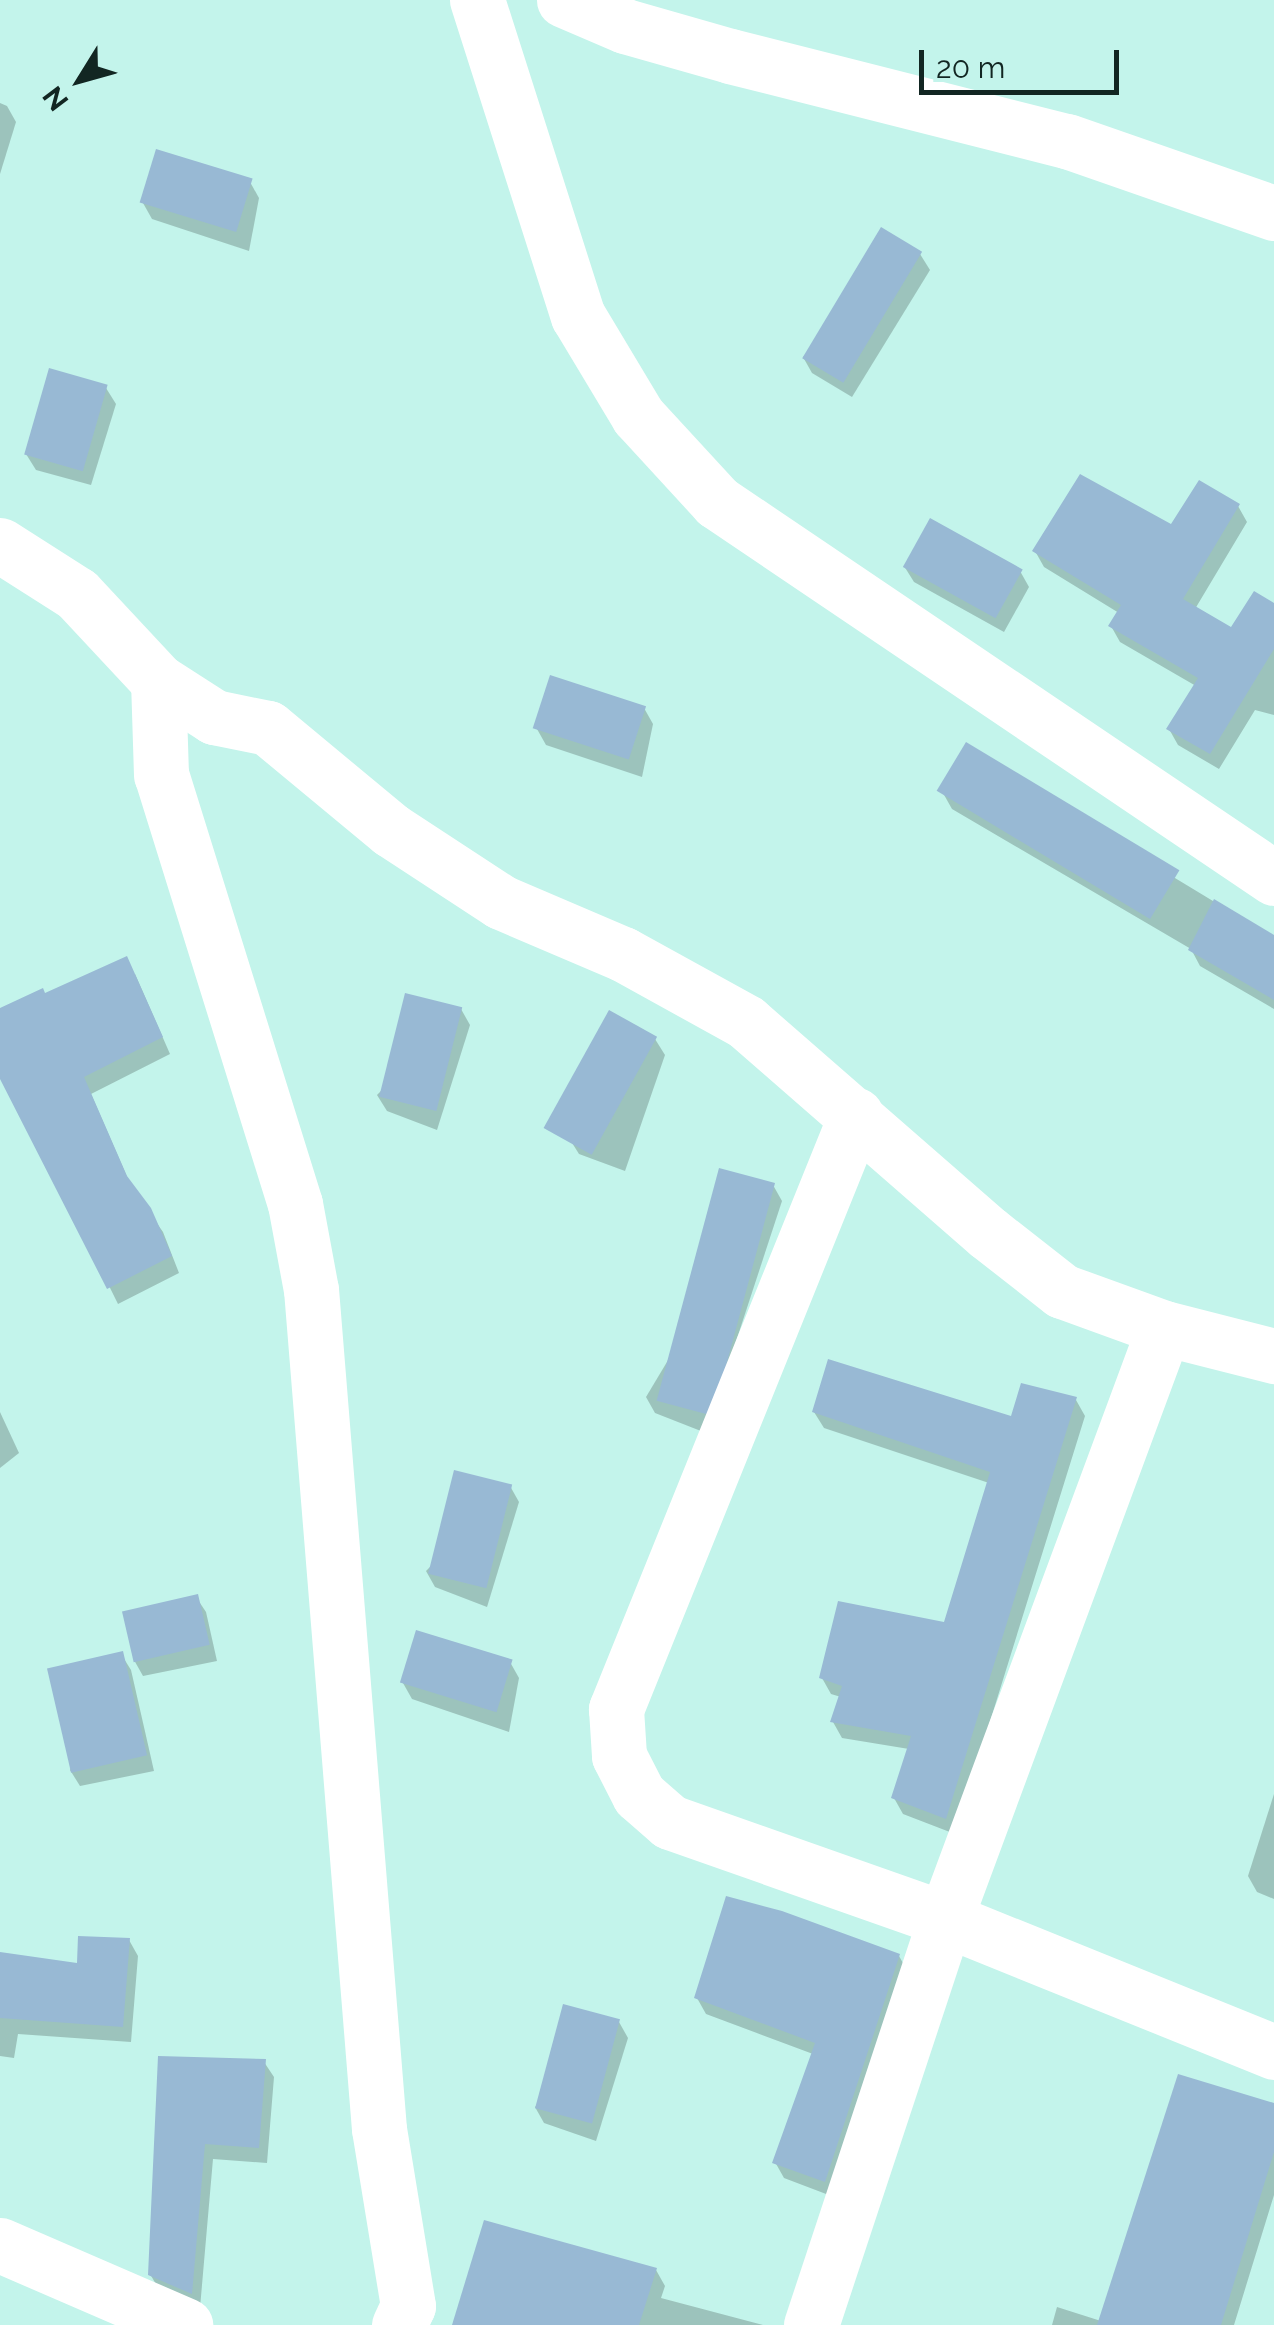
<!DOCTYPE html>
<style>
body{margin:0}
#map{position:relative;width:1274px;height:2325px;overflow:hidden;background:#c3f4eb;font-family:Raleway,sans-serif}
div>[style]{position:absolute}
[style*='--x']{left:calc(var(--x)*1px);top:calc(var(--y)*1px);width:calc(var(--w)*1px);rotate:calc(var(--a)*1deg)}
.shadow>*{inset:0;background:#0003}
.building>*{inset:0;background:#98b9d4;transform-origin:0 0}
.minor>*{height:55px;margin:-27.5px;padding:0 27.5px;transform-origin:27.5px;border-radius:27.5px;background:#fff}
span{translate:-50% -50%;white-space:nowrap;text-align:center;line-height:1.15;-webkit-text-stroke:10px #c3f4eb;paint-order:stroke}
.north{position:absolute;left:30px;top:30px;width:100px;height:100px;-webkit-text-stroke:8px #c3f4eb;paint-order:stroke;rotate:233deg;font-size:28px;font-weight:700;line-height:40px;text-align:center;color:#122622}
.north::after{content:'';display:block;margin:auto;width:35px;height:45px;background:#122622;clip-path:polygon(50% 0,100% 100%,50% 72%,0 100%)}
.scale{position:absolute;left:919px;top:50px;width:200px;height:45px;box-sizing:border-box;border:5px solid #122622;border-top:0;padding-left:12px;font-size:30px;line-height:35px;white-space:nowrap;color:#122622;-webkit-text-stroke:8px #c3f4eb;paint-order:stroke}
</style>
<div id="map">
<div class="shadow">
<i style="clip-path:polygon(0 103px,7px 106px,16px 122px,0 174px)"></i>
<i style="clip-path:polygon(250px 182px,259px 198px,249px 251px,152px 219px,143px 203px)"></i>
<i style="clip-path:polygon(920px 254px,930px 270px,852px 397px,812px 373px,803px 357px)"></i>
<i style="clip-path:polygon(106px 388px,116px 404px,91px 485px,36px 470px,26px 454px)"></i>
<i style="clip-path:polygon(1238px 506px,1247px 522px,1195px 609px,1232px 631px,1274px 606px,1274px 715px,1255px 710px,1219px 769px,1178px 745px,1169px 729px,1196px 686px,1120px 642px,1111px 626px,1119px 613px,1044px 567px,1035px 551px,1172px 528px)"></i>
<i style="clip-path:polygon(904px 566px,1020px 571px,1029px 587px,1004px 632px,914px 582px)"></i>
<i style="clip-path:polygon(644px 708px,653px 724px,642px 777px,546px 745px,537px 729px)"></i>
<i style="clip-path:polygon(965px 751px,1274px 938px,1274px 1009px,1200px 966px,1191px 949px,952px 809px,943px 793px)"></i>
<i style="clip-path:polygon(135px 974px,170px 1054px,91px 1094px,131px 1186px,163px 1232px,179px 1273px,118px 1304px,0 1066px,0 1010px)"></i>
<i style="clip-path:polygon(461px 1009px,470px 1025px,437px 1130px,387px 1111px,377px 1095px)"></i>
<i style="clip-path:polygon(655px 1039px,665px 1055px,625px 1171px,579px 1154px,569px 1138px)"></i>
<i style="clip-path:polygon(773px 1185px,782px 1201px,706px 1433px,655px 1413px,646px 1397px)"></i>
<i style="clip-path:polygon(1076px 1400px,1085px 1416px,955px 1834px,903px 1814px,894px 1798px,909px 1749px,842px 1738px,833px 1722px,841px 1697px,831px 1694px,822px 1678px,946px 1624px,989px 1483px,824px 1428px,814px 1412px,1012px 1419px)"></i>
<i style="clip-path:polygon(0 1412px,19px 1453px,0 1468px)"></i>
<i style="clip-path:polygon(510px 1486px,519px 1502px,487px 1607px,435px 1587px,426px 1571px)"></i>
<i style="clip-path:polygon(196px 1597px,206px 1612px,217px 1661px,143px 1676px,134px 1660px)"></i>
<i style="clip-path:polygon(121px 1654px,131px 1670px,154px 1771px,80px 1786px,70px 1770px)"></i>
<i style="clip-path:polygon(510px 1662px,519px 1678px,509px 1732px,412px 1699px,403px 1683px)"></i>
<i style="clip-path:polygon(1274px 1794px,1274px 1899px,1257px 1892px,1248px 1876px)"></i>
<i style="clip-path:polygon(129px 1940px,138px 1956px,131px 2042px,18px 2034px,14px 2058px,0 2056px,0 1955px,80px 1966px)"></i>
<i style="clip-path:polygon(899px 1956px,908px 1972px,834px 2197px,784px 2178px,775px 2162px,813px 2054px,706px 2014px,697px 1998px)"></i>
<i style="clip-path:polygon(619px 2022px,628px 2038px,596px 2141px,544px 2123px,535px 2107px)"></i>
<i style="clip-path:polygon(161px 2058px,264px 2062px,274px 2077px,267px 2163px,213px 2159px,200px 2308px,160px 2291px,150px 2274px)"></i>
<i style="clip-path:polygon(1274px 2106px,1274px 2195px,1234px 2325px,1052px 2325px,1057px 2307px,1101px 2321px)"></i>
<i style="clip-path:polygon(656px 2270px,665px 2286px,661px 2298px,763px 2325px,456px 2325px)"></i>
</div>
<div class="building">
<i style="left:156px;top:149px;width:101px;height:56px;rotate:17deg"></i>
<i style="left:881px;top:227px;width:48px;height:153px;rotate:31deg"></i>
<i style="left:49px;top:368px;width:61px;height:90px;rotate:16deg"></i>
<i style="clip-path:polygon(1080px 474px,1171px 524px,1199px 480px,1240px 504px,1183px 599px,1231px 627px,1254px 591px,1274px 603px,1274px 649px,1210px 754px,1166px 729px,1198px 678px,1108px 626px,1121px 605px,1032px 551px)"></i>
<i style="left:930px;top:518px;width:106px;height:56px;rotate:29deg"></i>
<i style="left:550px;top:675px;width:101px;height:56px;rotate:18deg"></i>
<i style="left:966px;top:742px;width:249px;height:57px;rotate:31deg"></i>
<i style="clip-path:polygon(1214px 899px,1274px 935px,1274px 1000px,1188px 950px)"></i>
<i style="clip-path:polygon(127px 956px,163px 1037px,84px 1077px,127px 1176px,151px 1208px,172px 1256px,107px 1289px,0 1079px,0 1008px,43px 988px,45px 993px)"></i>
<i style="left:405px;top:993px;width:59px;height:107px;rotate:14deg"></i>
<i style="left:609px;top:1010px;width:55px;height:135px;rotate:29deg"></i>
<i style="left:719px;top:1168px;width:58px;height:241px;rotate:15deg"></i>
<i style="clip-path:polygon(828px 1359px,1011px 1416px,1021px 1383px,1077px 1397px,946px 1819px,891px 1798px,911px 1736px,830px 1722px,842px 1686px,819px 1678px,838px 1601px,944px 1622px,990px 1472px,812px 1412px)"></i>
<i style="left:454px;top:1470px;width:60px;height:107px;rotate:14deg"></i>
<i style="left:198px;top:1594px;width:52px;height:78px;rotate:77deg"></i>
<i style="left:416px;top:1630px;width:101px;height:55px;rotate:17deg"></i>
<i style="left:123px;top:1651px;width:107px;height:78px;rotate:77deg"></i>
<i style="clip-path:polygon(726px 1896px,782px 1911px,900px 1954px,825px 2182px,772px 2163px,815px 2043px,694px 1998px)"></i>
<i style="clip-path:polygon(78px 1936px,130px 1938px,123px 2027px,0 2018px,0 1952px,77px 1963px)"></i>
<i style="left:563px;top:2004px;width:59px;height:108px;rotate:15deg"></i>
<i style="clip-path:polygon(158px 2056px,266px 2059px,259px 2148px,205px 2144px,192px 2294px,148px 2275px)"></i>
<i style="clip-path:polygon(1178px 2074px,1274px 2103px,1274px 2152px,1221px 2325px,1097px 2325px)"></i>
<i style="clip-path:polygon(484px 2220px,657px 2268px,639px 2325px,452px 2325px)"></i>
</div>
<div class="minor">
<i style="--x:477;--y:0;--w:332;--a:72.3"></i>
<i style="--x:578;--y:316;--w:117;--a:59"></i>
<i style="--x:638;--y:416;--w:117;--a:47.4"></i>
<i style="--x:717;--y:502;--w:672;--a:34.02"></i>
<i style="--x:564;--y:0;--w:66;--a:23.1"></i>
<i style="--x:625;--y:26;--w:109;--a:15.9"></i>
<i style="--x:730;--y:56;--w:348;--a:14.2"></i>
<i style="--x:1067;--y:141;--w:219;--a:19.2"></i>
<i style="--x:0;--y:545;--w:91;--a:32.5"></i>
<i style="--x:77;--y:594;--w:119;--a:47"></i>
<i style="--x:856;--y:1115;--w:641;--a:112"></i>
<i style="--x:616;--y:1709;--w:47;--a:86.3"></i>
<i style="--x:619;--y:1756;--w:44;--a:62.9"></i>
<i style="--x:639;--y:1795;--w:41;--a:41.1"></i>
<i style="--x:670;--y:1822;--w:292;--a:19.4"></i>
<i style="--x:945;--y:1919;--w:355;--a:22"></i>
<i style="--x:0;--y:2245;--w:202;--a:23.4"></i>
<i style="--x:399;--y:2325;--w:21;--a:-65"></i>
<i style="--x:408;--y:2306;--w:179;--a:-99.3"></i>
<i style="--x:379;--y:2129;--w:842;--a:-94.63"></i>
<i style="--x:311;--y:1290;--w:87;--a:-100.5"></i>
<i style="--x:295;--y:1204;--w:449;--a:-107.3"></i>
<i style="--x:161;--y:775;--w:94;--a:-91.8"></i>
<i style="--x:158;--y:681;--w:67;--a:32.7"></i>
<i style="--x:214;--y:717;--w:55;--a:11.5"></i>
<i style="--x:268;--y:728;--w:160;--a:39.7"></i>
<i style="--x:391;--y:830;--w:131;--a:33.2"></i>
<i style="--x:501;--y:902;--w:133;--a:23.1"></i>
<i style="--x:623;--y:954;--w:141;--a:28.9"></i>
<i style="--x:746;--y:1022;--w:321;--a:41.1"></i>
<i style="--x:988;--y:1233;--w:94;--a:38.1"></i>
<i style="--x:1062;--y:1291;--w:109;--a:19.9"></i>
<i style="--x:1164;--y:1328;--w:114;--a:14.3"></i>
<i style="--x:811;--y:2325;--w:428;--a:-71.7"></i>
<i style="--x:945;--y:1919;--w:630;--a:-69.67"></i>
</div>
<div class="north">N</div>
<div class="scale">20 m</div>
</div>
